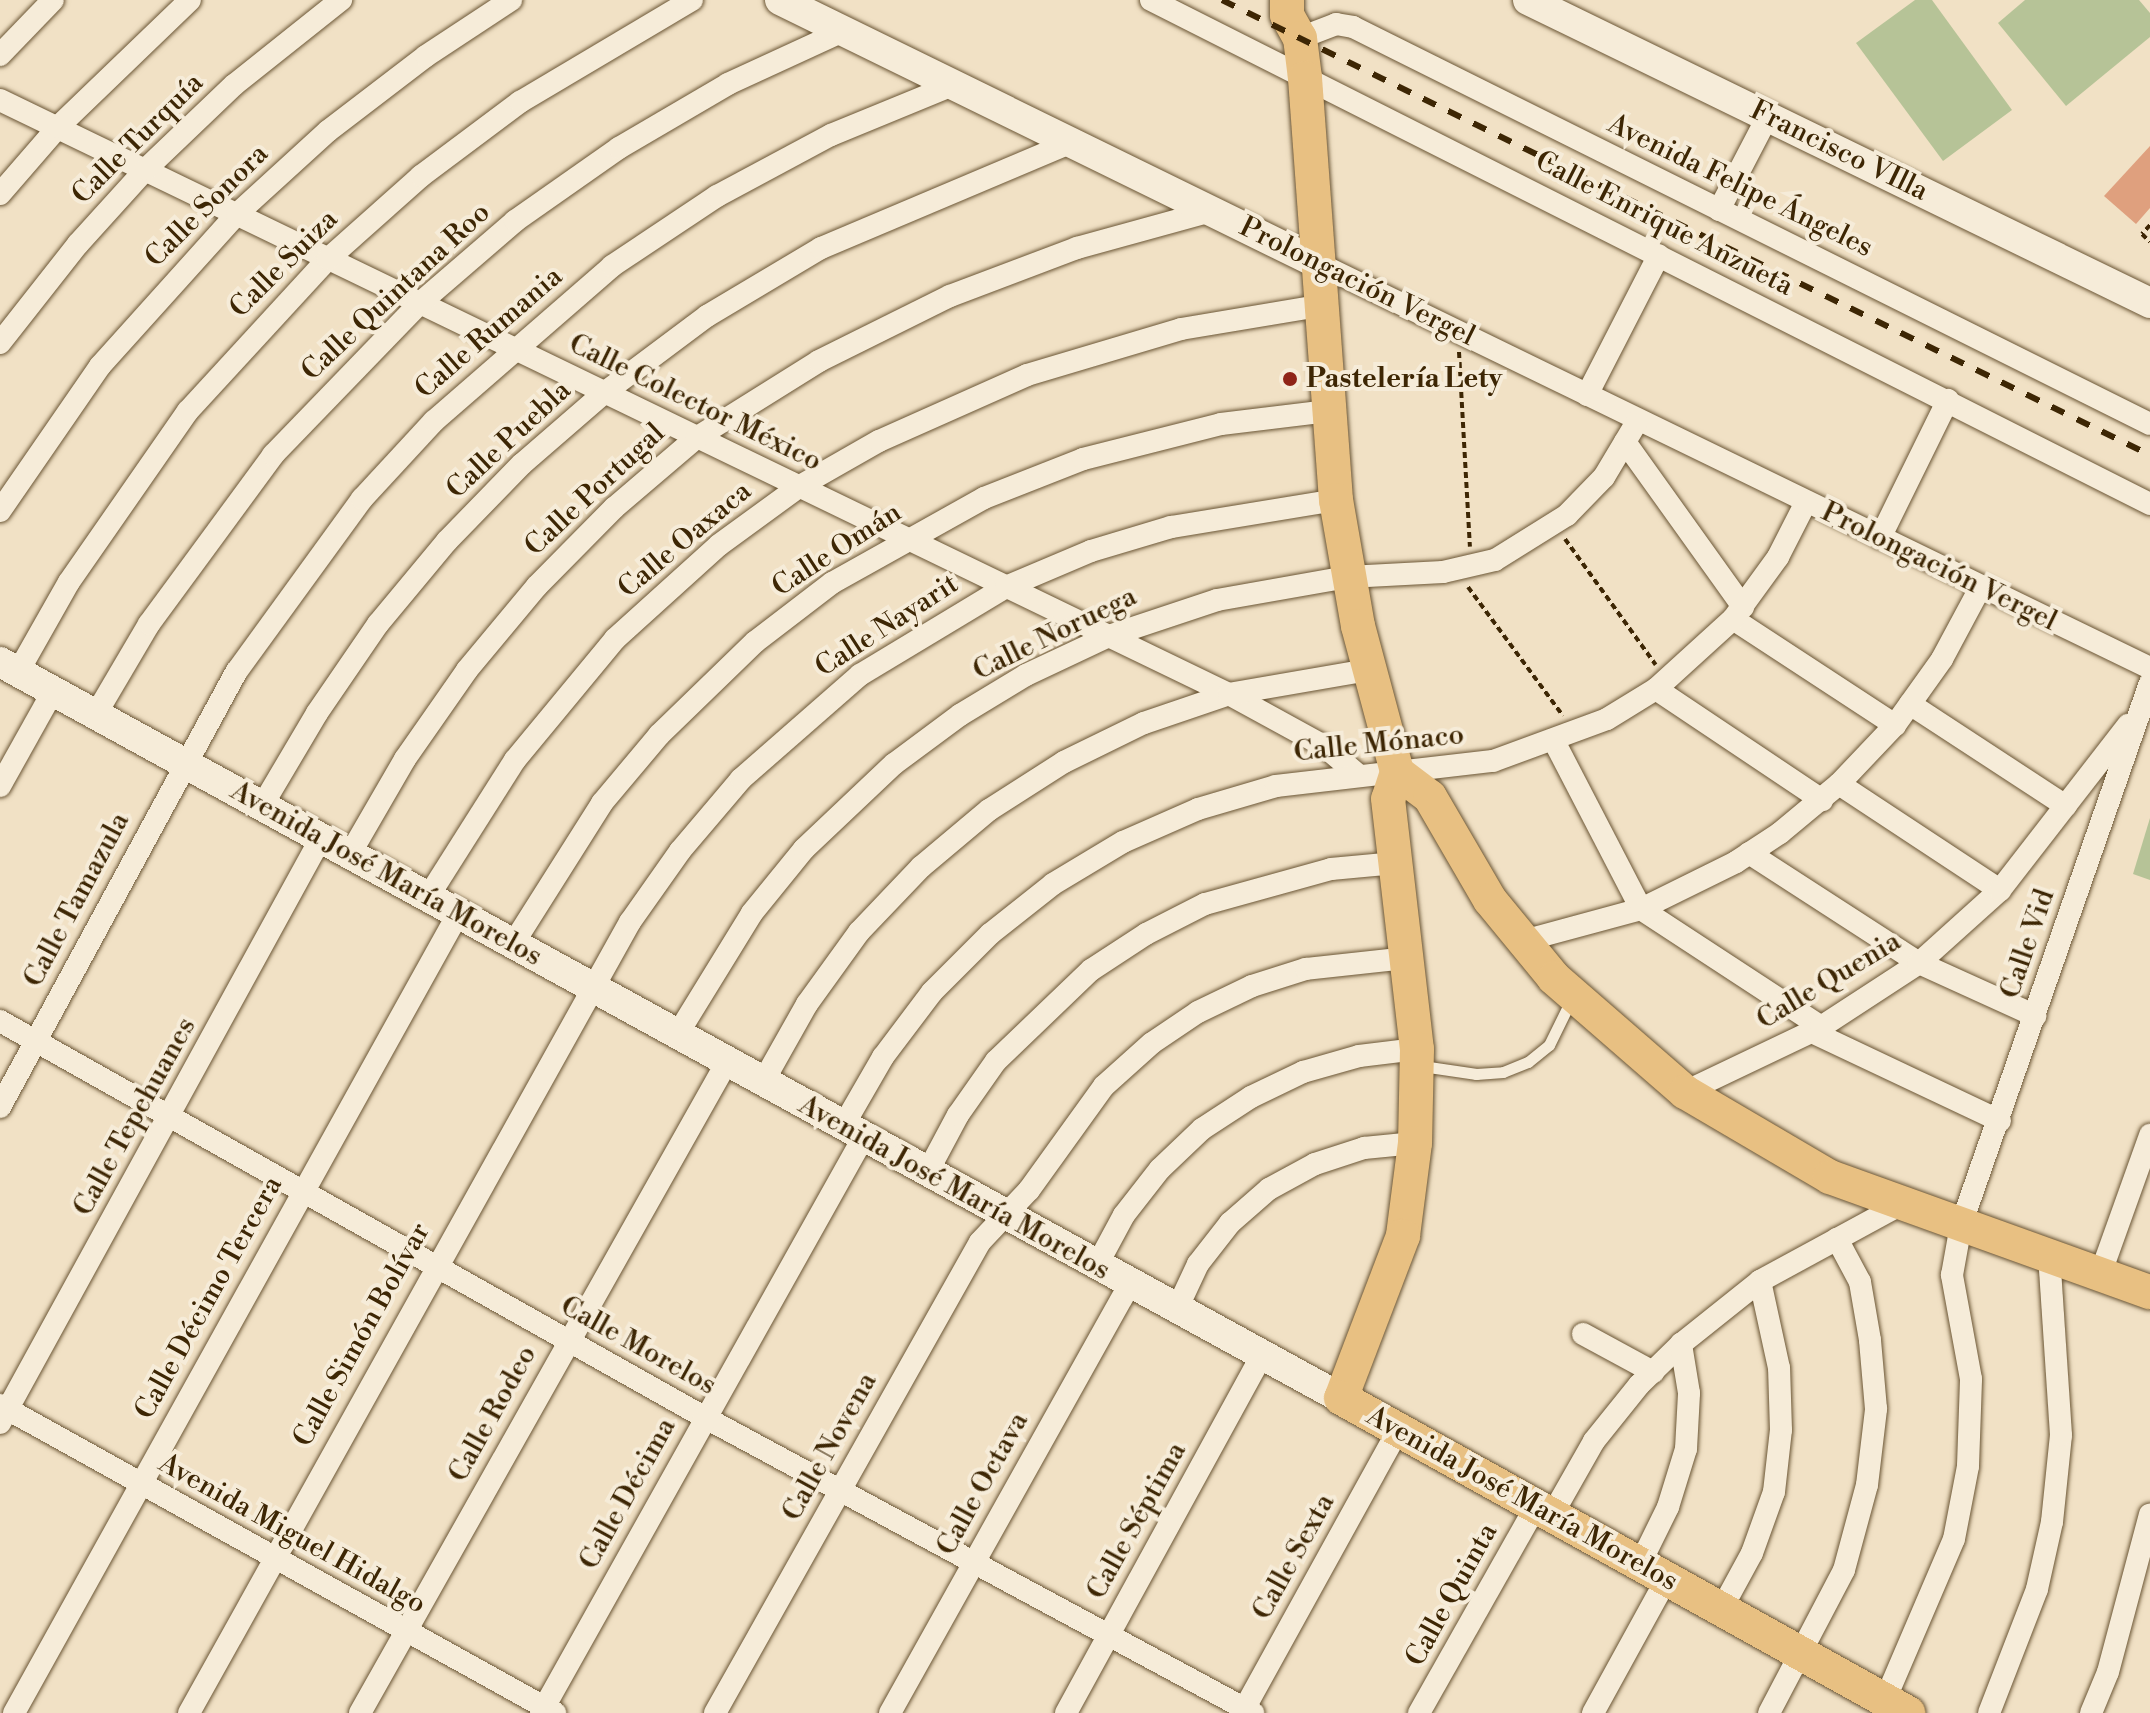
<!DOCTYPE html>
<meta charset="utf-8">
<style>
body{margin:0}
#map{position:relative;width:2150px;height:1713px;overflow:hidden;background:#f1e1c5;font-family:"Libre Bodoni",serif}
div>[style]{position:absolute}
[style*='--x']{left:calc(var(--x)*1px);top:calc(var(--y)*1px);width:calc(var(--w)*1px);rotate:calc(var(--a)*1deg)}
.green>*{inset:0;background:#b6c397}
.building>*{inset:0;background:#dfa07e}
.path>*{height:4px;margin-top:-2px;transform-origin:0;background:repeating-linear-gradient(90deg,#3d2604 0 6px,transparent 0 10px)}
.roads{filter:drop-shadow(0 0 2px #6a5534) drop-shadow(0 0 2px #6a5534)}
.lane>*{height:11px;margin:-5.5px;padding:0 5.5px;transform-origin:5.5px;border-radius:5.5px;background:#f6ecd9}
.street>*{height:22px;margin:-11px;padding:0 11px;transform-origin:11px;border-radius:11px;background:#f6ecd9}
.secondary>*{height:30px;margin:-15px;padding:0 15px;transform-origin:15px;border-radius:15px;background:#f6ecd9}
.primary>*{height:34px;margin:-17px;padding:0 17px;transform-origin:17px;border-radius:17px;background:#e8c082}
.rail>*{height:6px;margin-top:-3px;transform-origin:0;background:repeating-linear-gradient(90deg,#3d2604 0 14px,transparent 0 28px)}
.dots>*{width:22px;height:22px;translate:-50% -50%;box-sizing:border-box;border:4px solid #f6ecd9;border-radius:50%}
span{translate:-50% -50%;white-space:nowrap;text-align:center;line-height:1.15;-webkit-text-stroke:8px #f6ecd9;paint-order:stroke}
.street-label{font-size:28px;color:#3d2604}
.poi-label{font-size:28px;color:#3d2604;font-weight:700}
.left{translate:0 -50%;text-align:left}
</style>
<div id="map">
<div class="green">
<i style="clip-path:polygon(1915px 0,1932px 0,2012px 110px,1943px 161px,1856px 43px)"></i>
<i style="clip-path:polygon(2025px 0,2139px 0,2150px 13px,2150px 37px,2066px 106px,1998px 23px)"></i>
<i style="clip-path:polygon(2150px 818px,2150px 880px,2133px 874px)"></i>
</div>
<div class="building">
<i style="clip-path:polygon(2150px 146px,2150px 208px,2136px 224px,2104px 196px)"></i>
</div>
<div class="path">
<i style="--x:2150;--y:225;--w:12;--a:132"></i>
<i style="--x:2142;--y:234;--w:11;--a:45"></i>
<i style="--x:1459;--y:352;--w:195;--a:86.8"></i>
<i style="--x:1565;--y:539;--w:155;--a:54.2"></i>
<i style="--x:1468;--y:587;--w:160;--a:53.6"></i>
</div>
<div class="roads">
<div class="lane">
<i style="--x:1422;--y:1066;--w:55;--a:8.4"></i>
<i style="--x:1476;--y:1074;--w:27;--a:-4"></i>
<i style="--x:1503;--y:1072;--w:27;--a:-22"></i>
<i style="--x:1528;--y:1062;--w:27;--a:-39"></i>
<i style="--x:1549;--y:1045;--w:50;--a:-63.9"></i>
</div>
<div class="street">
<i style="--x:1151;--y:0;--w:1119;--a:26.77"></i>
<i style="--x:1300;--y:38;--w:39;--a:-21"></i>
<i style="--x:1336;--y:24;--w:17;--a:10"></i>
<i style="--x:1353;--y:27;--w:890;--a:26.48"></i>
<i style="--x:0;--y:55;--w:76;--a:-46.1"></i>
<i style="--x:0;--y:100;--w:1365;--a:25.8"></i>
<i style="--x:1229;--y:694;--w:108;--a:28.7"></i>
<i style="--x:1324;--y:746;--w:42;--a:40.2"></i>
<i style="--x:0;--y:194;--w:89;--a:-49.1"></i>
<i style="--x:58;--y:127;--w:183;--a:-43.9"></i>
<i style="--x:1719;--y:210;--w:106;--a:-62.5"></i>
<i style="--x:1317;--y:263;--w:926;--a:25.93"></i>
<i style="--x:0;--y:343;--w:126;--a:-51.8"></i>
<i style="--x:78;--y:244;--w:101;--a:-47.8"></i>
<i style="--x:146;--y:169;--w:122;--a:-43.7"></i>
<i style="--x:234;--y:85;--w:137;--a:-38.5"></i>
<i style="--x:1587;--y:395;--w:157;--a:-62.8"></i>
<i style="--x:1625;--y:442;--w:203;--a:54.4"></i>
<i style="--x:0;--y:511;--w:176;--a:-55.4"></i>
<i style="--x:100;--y:366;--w:205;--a:-48"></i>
<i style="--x:237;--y:214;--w:123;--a:-42.4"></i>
<i style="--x:328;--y:131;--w:123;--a:-37.4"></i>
<i style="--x:426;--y:56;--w:102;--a:-33.4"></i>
<i style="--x:1880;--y:538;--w:154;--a:-63.8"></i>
<i style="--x:1733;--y:619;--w:194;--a:33.2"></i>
<i style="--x:18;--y:672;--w:103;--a:-60.5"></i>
<i style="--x:69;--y:582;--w:208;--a:-55.2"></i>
<i style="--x:188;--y:411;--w:207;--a:-47.4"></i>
<i style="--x:328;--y:259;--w:125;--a:-41.7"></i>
<i style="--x:421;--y:176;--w:124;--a:-36.8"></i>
<i style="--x:520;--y:102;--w:200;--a:-30.7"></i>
<i style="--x:1656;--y:689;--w:200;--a:33.8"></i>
<i style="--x:1910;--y:704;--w:186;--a:33.2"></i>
<i style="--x:96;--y:714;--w:104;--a:-59.5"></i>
<i style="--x:149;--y:624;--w:210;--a:-53.7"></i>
<i style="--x:273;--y:455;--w:210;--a:-46"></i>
<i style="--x:419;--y:304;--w:127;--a:-40.8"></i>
<i style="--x:515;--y:221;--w:127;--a:-35.1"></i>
<i style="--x:619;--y:148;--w:126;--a:-30.4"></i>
<i style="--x:728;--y:84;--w:127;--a:-24.7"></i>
<i style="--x:1555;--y:743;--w:187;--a:62.6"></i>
<i style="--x:1641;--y:909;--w:215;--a:33.2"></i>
<i style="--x:1839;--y:784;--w:193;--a:33.4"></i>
<i style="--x:0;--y:786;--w:109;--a:-60.8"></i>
<i style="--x:262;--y:806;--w:108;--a:-59.4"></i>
<i style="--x:317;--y:713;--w:108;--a:-55.6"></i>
<i style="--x:378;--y:624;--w:108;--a:-50.3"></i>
<i style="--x:447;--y:541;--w:107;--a:-45.8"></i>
<i style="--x:522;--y:464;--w:108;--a:-40.9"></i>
<i style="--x:604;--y:393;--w:129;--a:-36.8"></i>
<i style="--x:707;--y:316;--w:133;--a:-30.8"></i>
<i style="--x:821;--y:248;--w:267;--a:-22.9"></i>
<i style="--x:1749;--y:853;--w:202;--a:32.9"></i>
<i style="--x:1919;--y:963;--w:128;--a:24.4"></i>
<i style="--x:350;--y:854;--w:110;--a:-59.9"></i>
<i style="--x:405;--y:759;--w:108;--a:-55.1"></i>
<i style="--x:467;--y:670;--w:109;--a:-50.2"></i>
<i style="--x:537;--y:586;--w:110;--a:-45.4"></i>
<i style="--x:614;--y:508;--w:108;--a:-40.5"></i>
<i style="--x:696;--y:438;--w:145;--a:-32"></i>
<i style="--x:819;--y:361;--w:146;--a:-26.4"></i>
<i style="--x:950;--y:296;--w:136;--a:-20.7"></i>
<i style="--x:1077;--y:248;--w:139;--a:-15.4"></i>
<i style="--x:428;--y:897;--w:162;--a:-57.6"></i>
<i style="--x:515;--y:760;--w:157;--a:-50.4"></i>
<i style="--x:615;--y:639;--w:140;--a:-42.1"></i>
<i style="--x:719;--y:545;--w:100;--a:-36.1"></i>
<i style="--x:800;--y:486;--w:91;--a:-29.7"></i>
<i style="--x:879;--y:441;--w:162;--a:-24"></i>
<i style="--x:1027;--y:375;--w:161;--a:-16.6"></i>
<i style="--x:1181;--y:329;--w:140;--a:-9.5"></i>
<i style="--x:1523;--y:941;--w:122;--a:-15.2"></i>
<i style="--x:1641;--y:909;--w:106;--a:-26.3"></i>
<i style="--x:1736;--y:862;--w:53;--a:-33.4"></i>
<i style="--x:1780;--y:833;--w:77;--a:-39.7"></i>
<i style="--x:1839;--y:784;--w:81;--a:-46.5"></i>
<i style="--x:1895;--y:725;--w:81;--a:-54.5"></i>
<i style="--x:1942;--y:659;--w:81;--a:-61.8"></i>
<i style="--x:513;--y:944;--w:167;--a:-57.7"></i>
<i style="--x:602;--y:803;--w:89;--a:-50"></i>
<i style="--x:659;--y:735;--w:134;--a:-44.1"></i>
<i style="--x:755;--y:642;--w:97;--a:-37.5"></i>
<i style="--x:832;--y:583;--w:174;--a:-29.2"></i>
<i style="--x:984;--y:498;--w:106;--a:-21.5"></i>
<i style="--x:1083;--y:459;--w:142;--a:-14.2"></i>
<i style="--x:1221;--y:424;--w:108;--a:-6.9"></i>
<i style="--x:0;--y:1021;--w:808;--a:29.36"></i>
<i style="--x:704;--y:1417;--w:624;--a:28.33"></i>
<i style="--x:1812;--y:1032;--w:208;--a:25.3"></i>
<i style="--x:677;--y:1035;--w:143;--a:-58.4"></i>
<i style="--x:752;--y:913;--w:82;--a:-50.9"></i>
<i style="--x:804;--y:849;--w:124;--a:-43.4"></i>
<i style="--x:894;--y:764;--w:82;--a:-36.6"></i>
<i style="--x:960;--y:715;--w:77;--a:-31.2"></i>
<i style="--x:1026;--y:675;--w:92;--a:-25.2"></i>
<i style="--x:1109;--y:636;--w:114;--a:-18.4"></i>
<i style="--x:1217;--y:600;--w:133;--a:-10"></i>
<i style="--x:1348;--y:577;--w:95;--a:-3"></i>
<i style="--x:1443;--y:572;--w:53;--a:-13"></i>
<i style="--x:1495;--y:560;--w:85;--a:-32"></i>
<i style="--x:1567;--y:515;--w:53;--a:-45.8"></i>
<i style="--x:1604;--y:477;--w:66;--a:-59.2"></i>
<i style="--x:763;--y:1082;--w:90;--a:-60.6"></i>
<i style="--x:807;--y:1004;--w:89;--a:-54.2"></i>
<i style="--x:859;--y:932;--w:90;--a:-46.4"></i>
<i style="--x:921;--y:867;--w:89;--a:-40"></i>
<i style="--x:989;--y:810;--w:89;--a:-32.6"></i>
<i style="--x:1064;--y:762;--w:89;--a:-26"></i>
<i style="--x:1144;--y:723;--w:90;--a:-18.8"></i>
<i style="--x:1229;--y:694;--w:141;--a:-9.8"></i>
<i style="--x:1685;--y:1092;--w:151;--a:-25.5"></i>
<i style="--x:1821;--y:1027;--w:117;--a:-33.1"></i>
<i style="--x:1919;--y:963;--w:109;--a:-42"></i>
<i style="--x:2000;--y:890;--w:209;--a:-52.2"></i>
<i style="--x:0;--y:1107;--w:496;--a:-61.5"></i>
<i style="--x:237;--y:671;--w:213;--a:-54"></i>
<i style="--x:362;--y:499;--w:106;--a:-47.3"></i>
<i style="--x:434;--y:421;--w:236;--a:-41"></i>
<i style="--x:612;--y:266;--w:126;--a:-33.7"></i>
<i style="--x:717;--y:196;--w:129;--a:-28.2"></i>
<i style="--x:831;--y:135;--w:132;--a:-22.3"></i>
<i style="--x:842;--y:1128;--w:82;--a:-60"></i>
<i style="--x:883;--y:1057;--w:81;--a:-53"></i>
<i style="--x:932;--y:992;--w:82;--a:-45"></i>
<i style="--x:990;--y:934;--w:80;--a:-38.4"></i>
<i style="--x:1053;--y:884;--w:82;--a:-31"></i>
<i style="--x:1123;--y:842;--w:82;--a:-23.7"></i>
<i style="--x:1198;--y:809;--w:81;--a:-16.4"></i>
<i style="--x:1276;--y:786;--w:218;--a:-6.6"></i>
<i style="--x:1493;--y:761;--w:121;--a:-20.2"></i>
<i style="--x:1607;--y:719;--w:57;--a:-31.5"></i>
<i style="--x:1656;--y:689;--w:104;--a:-42.3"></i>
<i style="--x:1733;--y:619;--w:77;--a:-54"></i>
<i style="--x:1778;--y:557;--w:62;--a:-63"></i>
<i style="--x:927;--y:1173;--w:66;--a:-61.9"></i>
<i style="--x:958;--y:1115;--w:66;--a:-54.9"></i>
<i style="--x:996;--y:1061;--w:132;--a:-43.8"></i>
<i style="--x:1091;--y:970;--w:66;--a:-33.2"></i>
<i style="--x:1146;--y:934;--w:66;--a:-27"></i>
<i style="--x:1205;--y:904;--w:131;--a:-15.5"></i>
<i style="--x:1331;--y:869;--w:65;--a:-5.3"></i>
<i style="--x:1096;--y:1267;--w:59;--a:-61.7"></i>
<i style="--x:1124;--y:1215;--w:58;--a:-52"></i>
<i style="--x:1160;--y:1169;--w:58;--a:-43.6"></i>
<i style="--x:1202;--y:1129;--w:59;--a:-33.1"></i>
<i style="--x:1251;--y:1097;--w:58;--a:-25.7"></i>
<i style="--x:1303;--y:1072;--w:58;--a:-15.9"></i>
<i style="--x:1359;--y:1056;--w:58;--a:-6.9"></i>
<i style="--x:2100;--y:1275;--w:149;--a:-70.3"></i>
<i style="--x:1176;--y:1311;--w:52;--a:-64.9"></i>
<i style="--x:1198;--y:1264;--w:52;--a:-52"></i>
<i style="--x:1230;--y:1223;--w:52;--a:-41.1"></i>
<i style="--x:1269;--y:1189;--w:52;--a:-28.5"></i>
<i style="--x:1315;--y:1164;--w:52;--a:-18.1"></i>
<i style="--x:1364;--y:1148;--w:51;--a:-5.6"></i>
<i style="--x:1583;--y:1334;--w:80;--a:28.5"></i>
<i style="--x:0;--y:1405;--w:635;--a:29.03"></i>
<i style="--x:0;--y:1423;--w:667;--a:-61.25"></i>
<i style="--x:1552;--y:1515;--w:85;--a:-60.4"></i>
<i style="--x:1594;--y:1441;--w:72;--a:-51.2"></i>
<i style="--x:1639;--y:1385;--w:59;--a:-44.3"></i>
<i style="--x:1681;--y:1344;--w:101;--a:-38.6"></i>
<i style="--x:1760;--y:1281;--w:162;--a:-28.5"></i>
<i style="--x:1639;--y:1566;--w:66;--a:-63.8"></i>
<i style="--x:1668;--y:1507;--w:61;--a:-72.8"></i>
<i style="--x:1686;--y:1449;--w:56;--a:-86.9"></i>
<i style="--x:1689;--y:1393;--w:50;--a:-99.3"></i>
<i style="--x:1721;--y:1610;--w:65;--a:-61.5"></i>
<i style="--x:1752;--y:1553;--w:65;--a:-70.2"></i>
<i style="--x:1774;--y:1492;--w:62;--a:-83.6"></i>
<i style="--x:1781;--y:1430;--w:62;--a:-91.8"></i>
<i style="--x:1779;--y:1368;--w:89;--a:-102.3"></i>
<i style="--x:1885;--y:1700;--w:175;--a:-66.8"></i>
<i style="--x:1954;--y:1539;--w:74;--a:-79.1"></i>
<i style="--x:1968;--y:1466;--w:87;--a:-88"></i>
<i style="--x:1971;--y:1379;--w:106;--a:-100.4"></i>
<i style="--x:1952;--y:1275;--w:51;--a:-79.8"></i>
<i style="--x:1961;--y:1225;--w:574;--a:-70.78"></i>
<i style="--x:14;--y:1713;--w:914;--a:-60.94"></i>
<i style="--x:189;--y:1713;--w:906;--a:-60.86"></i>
<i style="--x:630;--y:922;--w:87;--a:-54.8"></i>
<i style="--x:680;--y:851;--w:94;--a:-49.7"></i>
<i style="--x:741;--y:779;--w:158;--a:-41.2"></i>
<i style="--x:860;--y:675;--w:170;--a:-31.1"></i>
<i style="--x:1006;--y:587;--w:92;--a:-23"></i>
<i style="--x:1091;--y:551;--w:84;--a:-16.7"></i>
<i style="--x:1171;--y:527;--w:167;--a:-9.3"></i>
<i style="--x:360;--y:1713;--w:747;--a:-60.59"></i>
<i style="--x:541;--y:1713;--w:659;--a:-60.75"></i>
<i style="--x:715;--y:1713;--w:540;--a:-60.64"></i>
<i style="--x:980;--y:1242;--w:71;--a:-46.7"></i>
<i style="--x:1029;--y:1190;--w:128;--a:-54.2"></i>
<i style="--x:1104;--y:1086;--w:64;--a:-41.9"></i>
<i style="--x:1152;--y:1043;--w:55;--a:-34"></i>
<i style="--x:1198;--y:1012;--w:60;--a:-25.7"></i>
<i style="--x:1252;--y:986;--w:57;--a:-17.5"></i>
<i style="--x:1306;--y:969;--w:103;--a:-6.2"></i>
<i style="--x:890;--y:1713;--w:490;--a:-60.8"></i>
<i style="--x:1066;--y:1713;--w:406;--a:-61.3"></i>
<i style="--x:1242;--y:1713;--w:323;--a:-61.1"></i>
<i style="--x:1419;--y:1713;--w:238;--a:-60.5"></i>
<i style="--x:1593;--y:1713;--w:152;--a:-61.2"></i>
<i style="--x:1769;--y:1713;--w:161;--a:-62.3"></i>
<i style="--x:1844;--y:1570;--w:88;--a:-74.9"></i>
<i style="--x:1867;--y:1485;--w:77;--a:-83.2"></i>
<i style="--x:1876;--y:1409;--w:69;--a:-95"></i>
<i style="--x:1870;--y:1340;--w:59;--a:-99.8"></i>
<i style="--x:1860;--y:1282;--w:49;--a:-118.1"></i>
<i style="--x:1989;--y:1713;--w:133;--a:-68.8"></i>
<i style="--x:2037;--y:1589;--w:69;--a:-77.4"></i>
<i style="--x:2052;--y:1522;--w:87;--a:-84.1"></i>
<i style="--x:2061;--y:1435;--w:179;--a:-93.8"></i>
<i style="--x:2091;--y:1713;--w:44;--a:-67.5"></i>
<i style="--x:2108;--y:1672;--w:163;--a:-75.1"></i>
</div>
<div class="secondary">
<i style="--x:780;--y:0;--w:598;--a:26.09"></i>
<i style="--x:1528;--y:0;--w:692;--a:25.97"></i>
<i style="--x:0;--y:662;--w:1530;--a:28.76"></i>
</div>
<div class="primary">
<i style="--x:1287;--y:0;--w:15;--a:90"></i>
<i style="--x:1287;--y:15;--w:26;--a:61"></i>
<i style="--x:1300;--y:38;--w:40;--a:82.9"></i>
<i style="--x:1305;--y:78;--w:423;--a:85.8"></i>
<i style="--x:1336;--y:500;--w:128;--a:80.1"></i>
<i style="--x:1358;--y:626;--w:151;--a:75"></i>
<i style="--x:1397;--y:772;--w:28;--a:108"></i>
<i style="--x:1388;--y:799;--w:252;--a:83.4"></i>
<i style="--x:1417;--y:1049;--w:94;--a:91.2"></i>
<i style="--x:1415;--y:1143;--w:94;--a:97.4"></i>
<i style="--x:1403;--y:1236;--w:173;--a:110.9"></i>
<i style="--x:1341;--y:1398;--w:649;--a:29.05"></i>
<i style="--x:1397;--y:772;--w:41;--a:37.1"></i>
<i style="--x:1430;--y:797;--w:119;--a:59.8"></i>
<i style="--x:1490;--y:900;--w:101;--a:50.6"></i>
<i style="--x:1554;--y:978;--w:174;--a:41"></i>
<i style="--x:1685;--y:1092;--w:168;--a:30.4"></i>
<i style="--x:1830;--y:1177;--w:340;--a:19.8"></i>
</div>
</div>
<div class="rail">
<i style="--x:1222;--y:0;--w:1034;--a:26.12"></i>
</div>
<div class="dots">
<i style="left:1290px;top:379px;background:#8f2418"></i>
</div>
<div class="street-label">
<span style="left:138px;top:139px;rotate:-45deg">Calle Turquía</span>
<span style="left:1839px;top:151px;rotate:26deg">Francisco VIlla</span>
<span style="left:1740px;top:186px;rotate:26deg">Avenida Felipe Ángeles</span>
<span style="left:207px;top:206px;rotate:-45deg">Calle Sonora</span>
<span style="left:1664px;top:224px;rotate:27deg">Calle Enrique Anzueta</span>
<span style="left:284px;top:264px;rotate:-45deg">Calle Suiza</span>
<span style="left:1357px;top:282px;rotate:26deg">Prolongación Vergel</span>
<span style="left:396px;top:292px;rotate:-43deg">Calle Quintana Roo</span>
<span style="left:489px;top:333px;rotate:-41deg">Calle Rumania</span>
<span style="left:695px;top:403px;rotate:26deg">Calle Colector México</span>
<span style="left:509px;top:440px;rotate:-43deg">Calle Puebla</span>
<span style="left:595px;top:490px;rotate:-43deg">Calle Portugal</span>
<span style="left:685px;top:540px;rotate:-40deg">Calle Oaxaca</span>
<span style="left:837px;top:550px;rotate:-33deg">Calle Omán</span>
<span style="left:1939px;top:567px;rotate:26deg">Prolongación Vergel</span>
<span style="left:887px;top:626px;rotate:-33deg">Calle Nayarit</span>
<span style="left:1055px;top:634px;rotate:-26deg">Calle Noruega</span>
<span style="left:1379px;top:744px;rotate:-6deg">Calle Mónaco</span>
<span style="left:386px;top:874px;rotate:29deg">Avenida José María Morelos</span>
<span style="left:77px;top:900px;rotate:-62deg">Calle Tamazula</span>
<span style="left:2028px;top:944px;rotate:-71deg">Calle Vid</span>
<span style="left:1829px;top:981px;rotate:-31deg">Calle Quenia</span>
<span style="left:135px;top:1117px;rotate:-61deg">Calle Tepehuanes</span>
<span style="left:954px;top:1188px;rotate:29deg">Avenida José María Morelos</span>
<span style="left:209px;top:1298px;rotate:-61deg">Calle Décimo Tercera</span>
<span style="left:362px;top:1335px;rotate:-61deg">Calle Simón Bolívar</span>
<span style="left:638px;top:1346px;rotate:29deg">Calle Morelos</span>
<span style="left:493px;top:1414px;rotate:-61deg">Calle Rodeo</span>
<span style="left:830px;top:1447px;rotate:-61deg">Calle Novena</span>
<span style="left:983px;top:1484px;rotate:-61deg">Calle Octava</span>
<span style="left:628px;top:1494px;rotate:-61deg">Calle Décima</span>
<span style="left:1522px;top:1499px;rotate:29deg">Avenida José María Morelos</span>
<span style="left:1137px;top:1521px;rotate:-61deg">Calle Séptima</span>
<span style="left:292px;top:1534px;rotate:29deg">Avenida Miguel Hidalgo</span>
<span style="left:1294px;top:1557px;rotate:-61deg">Calle Sexta</span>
<span style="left:1452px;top:1595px;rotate:-61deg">Calle Quinta</span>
</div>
<div class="poi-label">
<span class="left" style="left:1306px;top:379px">Pastelería Lety</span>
</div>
</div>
